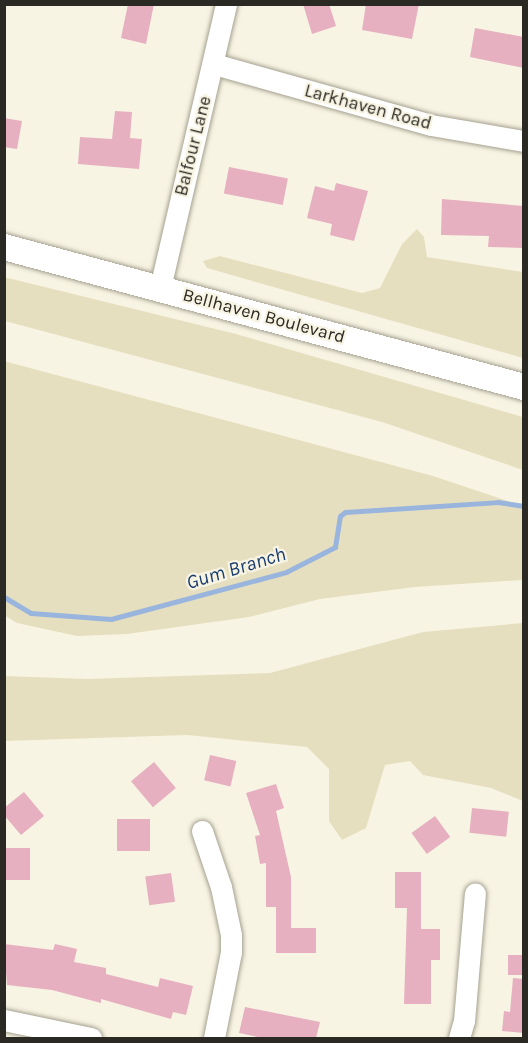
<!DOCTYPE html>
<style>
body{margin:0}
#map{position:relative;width:528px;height:1043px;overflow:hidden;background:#f8f4e3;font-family:Karla,sans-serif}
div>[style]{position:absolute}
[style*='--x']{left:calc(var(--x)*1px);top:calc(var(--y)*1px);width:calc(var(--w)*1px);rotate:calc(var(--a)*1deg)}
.green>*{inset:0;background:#e6dfbf}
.stream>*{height:5px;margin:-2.5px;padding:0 2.5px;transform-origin:2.5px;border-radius:2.5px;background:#99b5de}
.building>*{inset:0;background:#e6b0c1;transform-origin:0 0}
.roads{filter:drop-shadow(0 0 2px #a5a191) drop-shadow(0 0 2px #a5a191)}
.minor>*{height:21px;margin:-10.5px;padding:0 10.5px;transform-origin:10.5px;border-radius:10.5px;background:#fff}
.major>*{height:26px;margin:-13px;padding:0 13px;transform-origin:13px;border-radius:13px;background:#fff}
span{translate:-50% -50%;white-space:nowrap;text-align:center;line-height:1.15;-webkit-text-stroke:4.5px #f8f4e3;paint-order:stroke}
.street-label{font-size:18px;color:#2b2923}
.water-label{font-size:20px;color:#193c6f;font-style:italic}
.frame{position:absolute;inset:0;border:6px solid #2b2923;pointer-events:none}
</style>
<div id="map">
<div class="green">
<i style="clip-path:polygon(417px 229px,424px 237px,427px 257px,523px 272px,523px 358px,207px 268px,203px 261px,220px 256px,362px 293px,380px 288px,402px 244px)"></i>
<i style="clip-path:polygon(4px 277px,236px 334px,523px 417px,523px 470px,382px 422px,5px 321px)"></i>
<i style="clip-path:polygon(4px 361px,433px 476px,523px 506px,523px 580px,415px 587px,320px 599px,249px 617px,127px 634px,77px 636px,17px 623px,4px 615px)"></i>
<i style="clip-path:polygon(523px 623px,523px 801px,491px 788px,423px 775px,410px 761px,385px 765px,366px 828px,342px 840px,329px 821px,329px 769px,307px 747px,187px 735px,5px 741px,5px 676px,87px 679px,270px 673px,423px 632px)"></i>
</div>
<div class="stream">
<i style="--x:4;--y:597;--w:31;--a:31"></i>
<i style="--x:31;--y:613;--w:80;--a:4.3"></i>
<i style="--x:111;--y:619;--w:181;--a:-15"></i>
<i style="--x:286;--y:572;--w:55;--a:-27"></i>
<i style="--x:335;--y:547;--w:31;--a:-81"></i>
<i style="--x:340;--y:516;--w:6;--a:-39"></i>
<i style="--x:345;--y:512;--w:153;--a:-3.7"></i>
<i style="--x:498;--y:502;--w:26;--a:9"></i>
</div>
<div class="building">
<i style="clip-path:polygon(128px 4px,154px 4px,146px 44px,121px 38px)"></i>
<i style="clip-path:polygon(303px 4px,329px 4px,336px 26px,312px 34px)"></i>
<i style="clip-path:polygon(366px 4px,419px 4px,412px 39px,362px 30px)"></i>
<i style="clip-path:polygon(475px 28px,524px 37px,524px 68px,470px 57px)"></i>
<i style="clip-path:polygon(115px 111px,132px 112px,130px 138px,142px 139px,139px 169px,78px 164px,80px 137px,112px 139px)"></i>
<i style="clip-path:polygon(4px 118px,22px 121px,17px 149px,4px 147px)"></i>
<i style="left:229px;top:167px;width:60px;height:27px;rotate:11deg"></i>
<i style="clip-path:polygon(336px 183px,368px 191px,354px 241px,330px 235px,332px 224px,307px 218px,315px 186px,334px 191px)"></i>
<i style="clip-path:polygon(442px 199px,524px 206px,524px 248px,488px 247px,489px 236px,441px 235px)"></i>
<i style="left:210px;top:755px;width:27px;height:26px;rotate:13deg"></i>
<i style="left:154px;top:762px;width:34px;height:30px;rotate:50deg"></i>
<i style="clip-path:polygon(276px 784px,284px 808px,276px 811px,291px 877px,291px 928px,316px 928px,316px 953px,276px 953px,276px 907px,266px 907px,266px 863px,260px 864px,255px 836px,260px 835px,246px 793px)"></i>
<i style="clip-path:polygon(24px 792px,44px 816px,21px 835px,4px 815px,4px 808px)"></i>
<i style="left:472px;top:808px;width:37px;height:25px;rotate:6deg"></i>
<i style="left:435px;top:816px;width:26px;height:29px;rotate:54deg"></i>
<i style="left:117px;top:819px;width:33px;height:32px"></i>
<i style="left:4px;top:848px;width:26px;height:32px"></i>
<i style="clip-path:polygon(395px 872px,421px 872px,421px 929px,440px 929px,440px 960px,431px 960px,431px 1004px,404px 1004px,407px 908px,395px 908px)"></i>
<i style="left:171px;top:873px;width:29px;height:26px;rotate:82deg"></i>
<i style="clip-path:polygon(4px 944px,53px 950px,55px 944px,77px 949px,74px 962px,106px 968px,106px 974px,158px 987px,160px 978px,193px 986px,186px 1015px,173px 1012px,171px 1019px,101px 999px,101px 1003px,52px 990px,7px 985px)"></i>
<i style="left:508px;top:955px;width:16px;height:20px"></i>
<i style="clip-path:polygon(513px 978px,524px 979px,524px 1033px,502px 1031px,504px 1011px,510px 1012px)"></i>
<i style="clip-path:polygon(245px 1007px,320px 1022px,316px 1038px,263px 1038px,239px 1033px)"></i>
</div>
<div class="roads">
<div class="minor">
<i style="--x:214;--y:64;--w:225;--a:15.7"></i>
<i style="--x:431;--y:125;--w:94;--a:9.8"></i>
<i style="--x:160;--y:288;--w:292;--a:-76.9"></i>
<i style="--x:202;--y:831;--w:59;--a:71.3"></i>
<i style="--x:221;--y:887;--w:49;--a:78.2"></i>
<i style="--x:231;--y:935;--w:17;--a:90"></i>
<i style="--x:231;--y:952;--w:88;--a:101.2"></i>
<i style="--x:4;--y:1020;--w:89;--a:11.7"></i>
<i style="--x:459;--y:1038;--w:18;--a:-74"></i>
<i style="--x:464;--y:1021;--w:128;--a:-85.1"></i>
</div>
<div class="major">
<i style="--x:4;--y:247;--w:539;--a:15.07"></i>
</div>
</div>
<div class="street-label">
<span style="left:368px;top:107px;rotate:15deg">Larkhaven Road</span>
<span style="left:193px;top:146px;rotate:-76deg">Balfour Lane</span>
<span style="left:264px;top:316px;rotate:15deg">Bellhaven Boulevard</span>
</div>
<div class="water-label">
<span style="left:236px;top:568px;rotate:-17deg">Gum Branch</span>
</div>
<div class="frame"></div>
</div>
